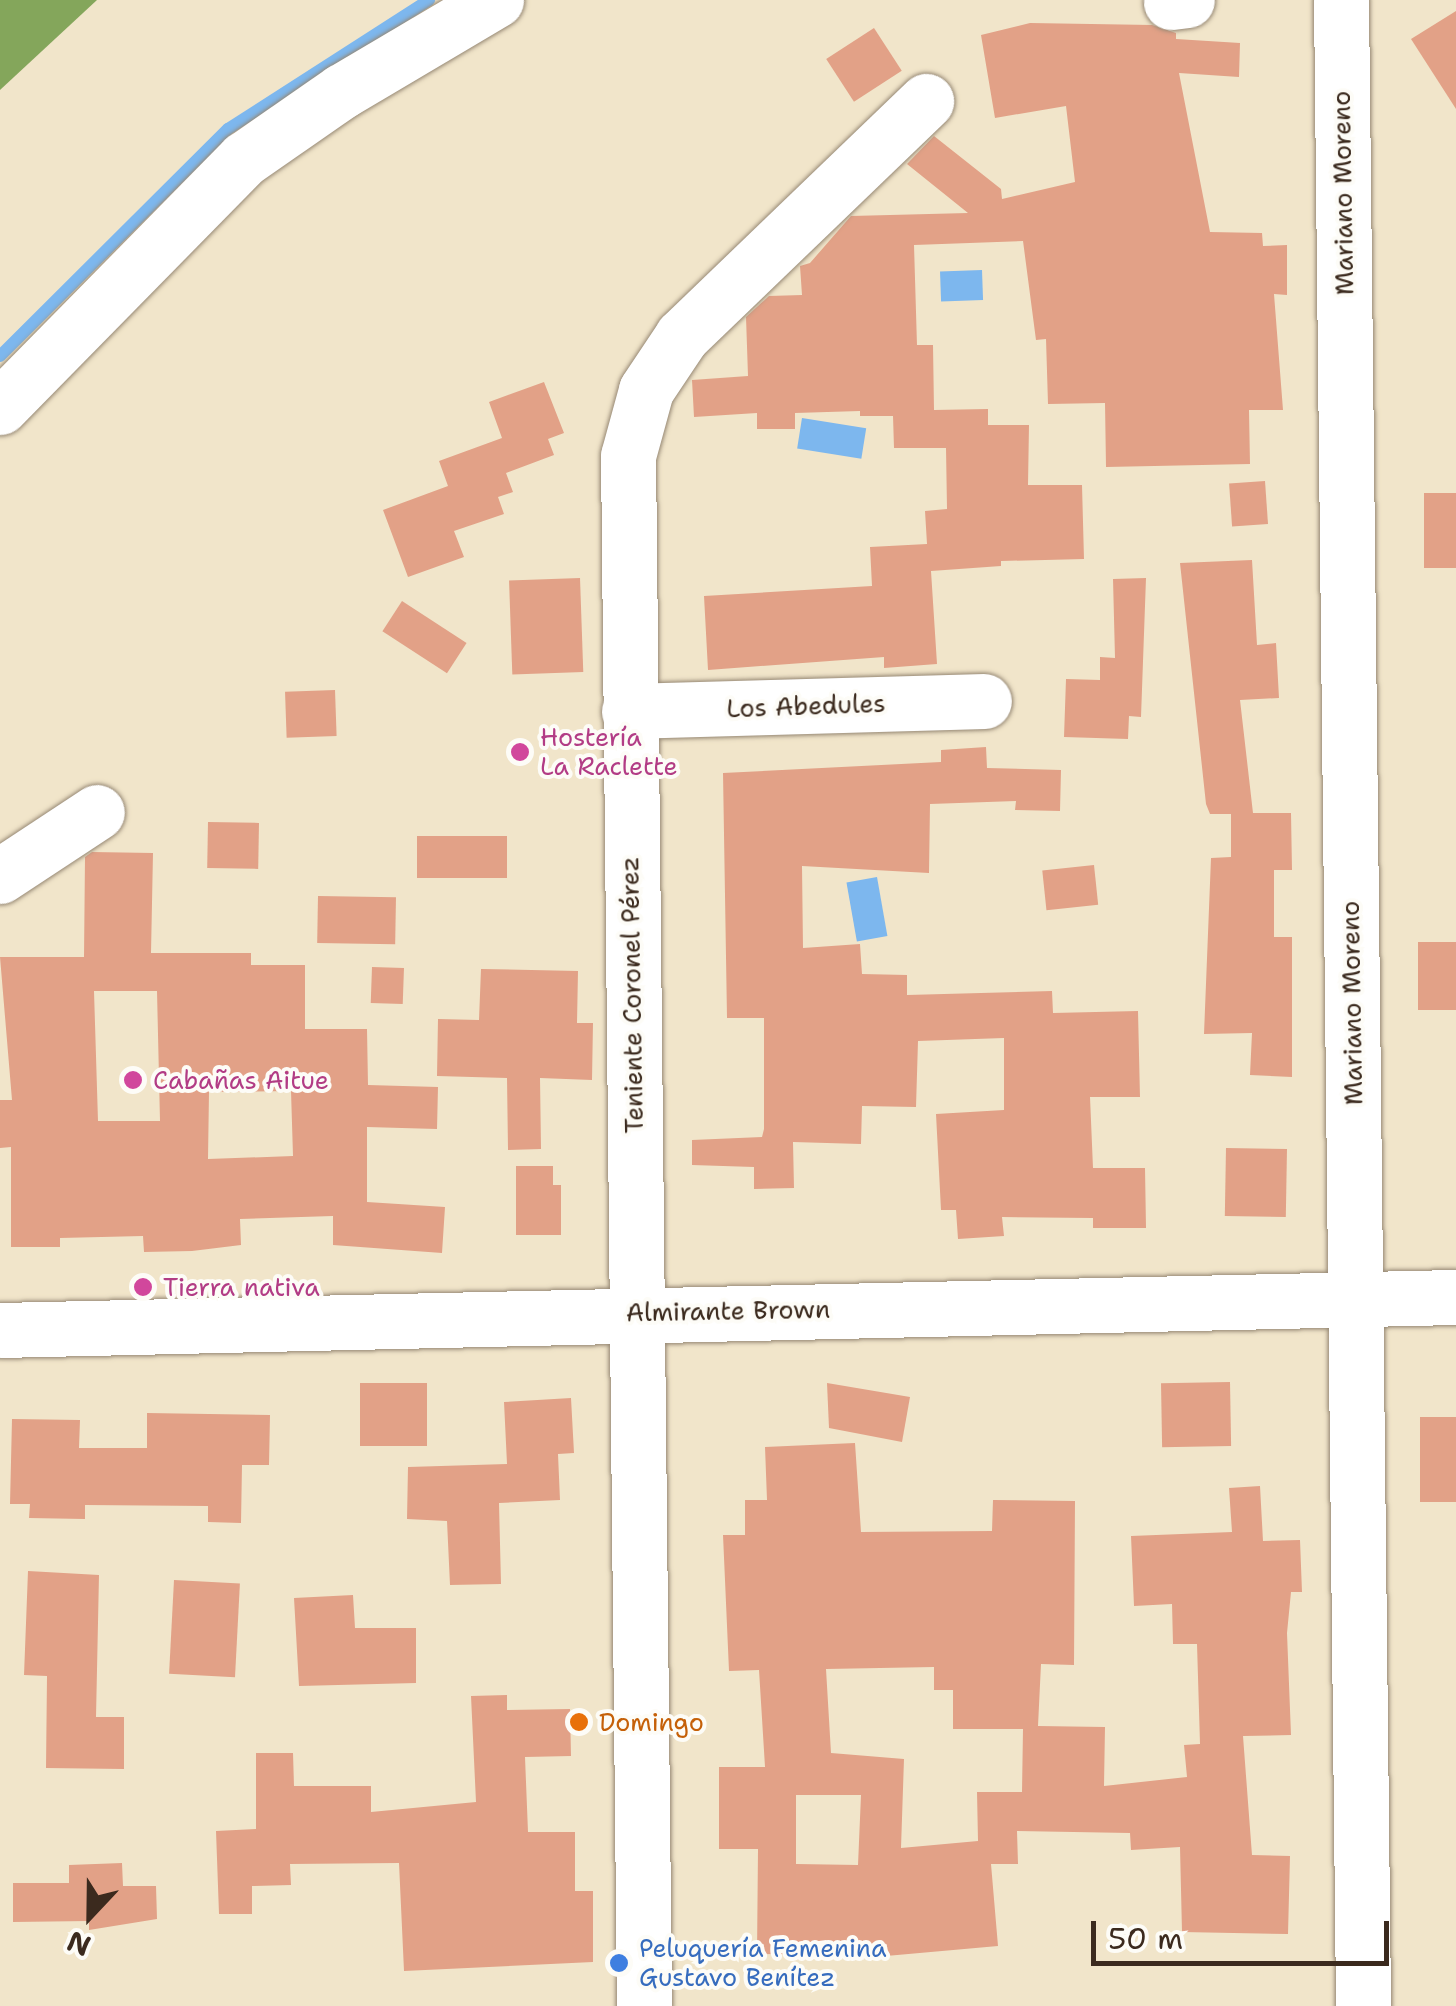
<!DOCTYPE html>
<meta charset="utf-8">
<style>
body{margin:0}
#map{position:relative;width:1456px;height:2006px;overflow:hidden;background:#f1e5ca;font-family:"Shantell Sans",sans-serif}
div>[style]{position:absolute}
[style*='--x']{left:calc(var(--x)*1px);top:calc(var(--y)*1px);width:calc(var(--w)*1px);rotate:calc(var(--a)*1deg)}
.forest>*{inset:0;background:#84a65b}
.water>*{inset:0;background:#7db7ee;transform-origin:0 0}
.stream>*{height:12px;margin:-6px;padding:0 6px;transform-origin:6px;border-radius:6px;background:#7db7ee}
.building>*{inset:0;background:#e2a187;transform-origin:0 0}
.roads{filter:drop-shadow(0 0 2px #968874) drop-shadow(0 0 2px #968874)}
.minor>*{height:55px;margin:-27.5px;padding:0 27.5px;transform-origin:27.5px;border-radius:27.5px;background:#fff}
.dots>*{width:28px;height:28px;translate:-50% -50%;box-sizing:border-box;border:5px solid #fdfcf7;border-radius:50%}
span{translate:-50% -50%;white-space:nowrap;text-align:center;line-height:1.15;-webkit-text-stroke:8px #fdfcf7;paint-order:stroke}
.street-label{font-size:25px;color:#3b2a1e}
.hotel-label{font-size:25px;color:#b23c85}
.left{translate:0 -50%;text-align:left}
.food-label{font-size:25px;color:#c56008}
.shop-label{font-size:25px;color:#366cbe}
.north{position:absolute;left:40px;top:1866px;width:100px;height:100px;-webkit-text-stroke:8px #fdfcf7;paint-order:stroke;rotate:202deg;font-size:28px;font-weight:700;line-height:40px;text-align:center;color:#3b2a1e}
.north::after{content:'';display:block;margin:auto;width:35px;height:45px;background:#3b2a1e;clip-path:polygon(50% 0,100% 100%,50% 72%,0 100%)}
.scale{position:absolute;left:1091px;top:1921px;width:298px;height:45px;box-sizing:border-box;border:5px solid #3b2a1e;border-top:0;padding-left:12px;font-size:30px;line-height:35px;white-space:nowrap;color:#3b2a1e;-webkit-text-stroke:8px #fdfcf7;paint-order:stroke}
</style>
<div id="map">
<div class="forest">
<i style="clip-path:polygon(0 0,97px 0,0 90px)"></i>
</div>
<div class="water">
<i style="left:982px;top:270px;width:30px;height:42px;rotate:88deg"></i>
<i style="left:802px;top:418px;width:65px;height:31px;rotate:9deg"></i>
<i style="left:877px;top:877px;width:60px;height:31px;rotate:80deg"></i>
</div>
<div class="stream">
<i style="--x:0;--y:356;--w:322;--a:-44.9"></i>
<i style="--x:228;--y:129;--w:239;--a:-32.7"></i>
</div>
<div class="building">
<i style="clip-path:polygon(1456px 11px,1456px 109px,1411px 39px)"></i>
<i style="clip-path:polygon(1030px 23px,1152px 25px,1176px 33px,1176px 39px,1240px 43px,1239px 77px,1179px 73px,1210px 232px,1262px 233px,1263px 246px,1287px 245px,1287px 295px,1274px 294px,1283px 410px,1249px 410px,1250px 464px,1106px 467px,1105px 403px,1048px 404px,1046px 339px,1036px 340px,1023px 241px,914px 245px,917px 345px,933px 345px,934px 410px,988px 409px,988px 425px,1029px 425px,1028px 485px,1082px 485px,1084px 559px,1001px 561px,1001px 566px,931px 571px,937px 664px,884px 668px,884px 657px,708px 670px,704px 596px,872px 586px,870px 547px,927px 544px,925px 511px,947px 509px,946px 448px,894px 448px,893px 416px,860px 416px,860px 411px,795px 413px,795px 429px,757px 429px,757px 413px,694px 417px,692px 380px,748px 376px,746px 317px,769px 296px,802px 295px,800px 266px,810px 263px,851px 216px,968px 213px,907px 164px,934px 136px,1001px 189px,1002px 199px,1075px 182px,1066px 106px,995px 118px,981px 35px)"></i>
<i style="left:874px;top:28px;width:51px;height:57px;rotate:57deg"></i>
<i style="clip-path:polygon(544px 382px,564px 433px,548px 439px,554px 455px,506px 473px,513px 492px,498px 497px,504px 514px,454px 531px,464px 557px,408px 577px,383px 510px,448px 486px,439px 461px,502px 438px,489px 402px)"></i>
<i style="left:1265px;top:481px;width:43px;height:36px;rotate:86deg"></i>
<i style="left:1424px;top:493px;width:32px;height:75px"></i>
<i style="clip-path:polygon(1252px 560px,1257px 645px,1276px 643px,1279px 698px,1240px 700px,1253px 813px,1291px 813px,1292px 870px,1274px 870px,1274px 937px,1292px 937px,1292px 1077px,1250px 1075px,1252px 1033px,1204px 1034px,1211px 858px,1231px 857px,1231px 814px,1210px 814px,1206px 804px,1180px 563px)"></i>
<i style="left:580px;top:578px;width:94px;height:71px;rotate:88deg"></i>
<i style="clip-path:polygon(1146px 578px,1141px 717px,1129px 716px,1128px 739px,1064px 737px,1066px 679px,1100px 680px,1100px 657px,1115px 658px,1113px 579px)"></i>
<i style="left:402px;top:601px;width:77px;height:36px;rotate:33deg"></i>
<i style="left:335px;top:690px;width:46px;height:50px;rotate:88deg"></i>
<i style="clip-path:polygon(986px 747px,987px 768px,1061px 770px,1060px 811px,1015px 810px,1016px 801px,930px 804px,929px 873px,802px 866px,803px 948px,860px 944px,862px 974px,907px 975px,907px 995px,1052px 991px,1053px 1013px,1138px 1011px,1140px 1097px,1090px 1097px,1093px 1168px,1145px 1168px,1146px 1228px,1093px 1228px,1093px 1218px,1002px 1217px,1004px 1236px,958px 1239px,956px 1210px,941px 1210px,936px 1114px,1004px 1110px,1004px 1038px,918px 1041px,916px 1107px,862px 1106px,861px 1144px,793px 1142px,794px 1188px,754px 1189px,754px 1167px,692px 1165px,692px 1140px,762px 1137px,764px 1129px,764px 1018px,727px 1018px,723px 773px,941px 762px,941px 750px)"></i>
<i style="left:208px;top:822px;width:51px;height:46px;rotate:1deg"></i>
<i style="left:417px;top:836px;width:90px;height:42px"></i>
<i style="clip-path:polygon(evenodd,92px 852px,153px 853px,151px 953px,251px 953px,251px 965px,305px 965px,305px 1029px,367px 1029px,368px 1085px,438px 1087px,437px 1129px,367px 1127px,367px 1202px,445px 1207px,442px 1253px,333px 1245px,333px 1216px,240px 1219px,241px 1245px,192px 1251px,144px 1252px,143px 1236px,60px 1238px,60px 1247px,11px 1247px,11px 1147px,0 1148px,0 1100px,12px 1100px,0 957px,84px 957px,85px 857px,92px 852px,94px 991px,157px 991px,160px 1121px,98px 1121px,94px 991px,92px 852px,291px 1091px,293px 1156px,208px 1159px,209px 1092px,291px 1091px)"></i>
<i style="left:1094px;top:865px;width:40px;height:52px;rotate:84deg"></i>
<i style="left:318px;top:896px;width:78px;height:47px;rotate:1deg"></i>
<i style="left:1418px;top:942px;width:38px;height:68px"></i>
<i style="left:372px;top:967px;width:32px;height:36px;rotate:2deg"></i>
<i style="clip-path:polygon(481px 969px,578px 971px,577px 1023px,593px 1023px,592px 1080px,540px 1078px,541px 1149px,508px 1150px,507px 1078px,437px 1076px,438px 1019px,479px 1020px)"></i>
<i style="left:1226px;top:1148px;width:61px;height:68px;rotate:1deg"></i>
<i style="clip-path:polygon(516px 1166px,553px 1166px,553px 1185px,561px 1185px,561px 1235px,516px 1235px)"></i>
<i style="left:1230px;top:1382px;width:64px;height:69px;rotate:89deg"></i>
<i style="left:360px;top:1383px;width:67px;height:63px"></i>
<i style="clip-path:polygon(827px 1383px,910px 1397px,902px 1442px,829px 1428px)"></i>
<i style="clip-path:polygon(571px 1398px,574px 1453px,558px 1454px,560px 1500px,499px 1503px,501px 1584px,450px 1585px,447px 1521px,407px 1519px,408px 1467px,507px 1464px,504px 1402px)"></i>
<i style="clip-path:polygon(147px 1413px,270px 1415px,269px 1465px,242px 1465px,241px 1523px,208px 1522px,208px 1506px,85px 1505px,85px 1519px,29px 1518px,30px 1504px,10px 1504px,12px 1419px,80px 1420px,79px 1448px,147px 1448px)"></i>
<i style="left:1420px;top:1417px;width:36px;height:85px"></i>
<i style="clip-path:polygon(evenodd,855px 1443px,861px 1532px,992px 1531px,993px 1500px,1075px 1501px,1074px 1665px,1041px 1664px,1038px 1726px,1105px 1727px,1104px 1786px,1187px 1777px,1184px 1745px,1200px 1744px,1197px 1644px,1173px 1644px,1172px 1604px,1134px 1606px,1131px 1536px,1232px 1532px,1229px 1488px,1260px 1486px,1263px 1541px,1300px 1540px,1302px 1592px,1291px 1592px,1287px 1633px,1291px 1735px,1243px 1736px,1252px 1855px,1290px 1856px,1288px 1934px,1182px 1932px,1180px 1847px,1131px 1850px,1130px 1833px,1017px 1831px,1018px 1864px,991px 1864px,998px 1946px,886px 1956px,757px 1954px,758px 1849px,719px 1849px,719px 1767px,765px 1767px,759px 1670px,729px 1671px,723px 1535px,745px 1535px,745px 1500px,767px 1500px,765px 1447px,855px 1443px,934px 1667px,934px 1690px,953px 1690px,953px 1729px,1023px 1729px,1022px 1792px,977px 1792px,978px 1841px,901px 1848px,904px 1759px,831px 1753px,826px 1669px,934px 1667px,855px 1443px,796px 1795px,861px 1795px,858px 1865px,796px 1864px,796px 1795px)"></i>
<i style="clip-path:polygon(28px 1571px,99px 1575px,96px 1717px,124px 1717px,124px 1769px,46px 1768px,47px 1676px,24px 1675px)"></i>
<i style="left:174px;top:1580px;width:66px;height:94px;rotate:3deg"></i>
<i style="clip-path:polygon(353px 1595px,355px 1628px,416px 1628px,416px 1683px,299px 1686px,294px 1598px)"></i>
<i style="clip-path:polygon(507px 1695px,507px 1710px,570px 1709px,571px 1756px,525px 1757px,528px 1832px,575px 1832px,575px 1891px,593px 1891px,593px 1962px,404px 1971px,399px 1863px,290px 1864px,291px 1885px,252px 1886px,252px 1914px,219px 1914px,216px 1831px,256px 1829px,256px 1753px,293px 1753px,294px 1786px,371px 1786px,371px 1812px,476px 1802px,471px 1696px)"></i>
<i style="clip-path:polygon(122px 1863px,123px 1886px,156px 1886px,157px 1919px,89px 1930px,89px 1921px,13px 1922px,13px 1883px,69px 1883px,69px 1865px)"></i>
</div>
<div class="roads">
<div class="minor">
<i style="--x:1341;--y:0;--w:2006;--a:89.37"></i>
<i style="--x:1171;--y:2;--w:16;--a:-7"></i>
<i style="--x:0;--y:407;--w:348;--a:-45.5"></i>
<i style="--x:244;--y:159;--w:119;--a:-34.8"></i>
<i style="--x:342;--y:91;--w:179;--a:-30.6"></i>
<i style="--x:629;--y:711;--w:355;--a:-1.6"></i>
<i style="--x:0;--y:876;--w:116;--a:-33.4"></i>
<i style="--x:0;--y:1330;--w:1456;--a:-1.3"></i>
<i style="--x:644;--y:2006;--w:1550;--a:-90.59"></i>
<i style="--x:628;--y:456;--w:68;--a:-74.7"></i>
<i style="--x:646;--y:390;--w:65;--a:-56.3"></i>
<i style="--x:682;--y:336;--w:339;--a:-43.9"></i>
</div>
</div>
<div class="dots">
<i style="left:520px;top:752px;background:#d1479c"></i>
<i style="left:133px;top:1080px;background:#d1479c"></i>
<i style="left:143px;top:1287px;background:#d1479c"></i>
<i style="left:579px;top:1722px;background:#e8710a"></i>
<i style="left:619px;top:1963px;background:#3f7fe0"></i>
</div>
<div class="street-label">
<span style="left:1343px;top:193px;rotate:-91deg">Mariano Moreno</span>
<span style="left:806px;top:706px;rotate:-2deg">Los Abedules</span>
<span style="left:632px;top:995px;rotate:-91deg">Teniente Coronel Pérez</span>
<span style="left:1352px;top:1003px;rotate:-91deg">Mariano Moreno</span>
<span style="left:728px;top:1311px;rotate:-1deg">Almirante Brown</span>
</div>
<div class="hotel-label">
<span class="left" style="left:540px;top:752px">Hostería<br>La Raclette</span>
<span class="left" style="left:153px;top:1080px">Cabañas Aitue</span>
<span class="left" style="left:163px;top:1287px">Tierra nativa</span>
</div>
<div class="food-label">
<span class="left" style="left:599px;top:1722px">Domingo</span>
</div>
<div class="shop-label">
<span class="left" style="left:639px;top:1963px">Peluquería Femenina<br>Gustavo Benítez</span>
</div>
<div class="north">N</div>
<div class="scale">50 m</div>
</div>
